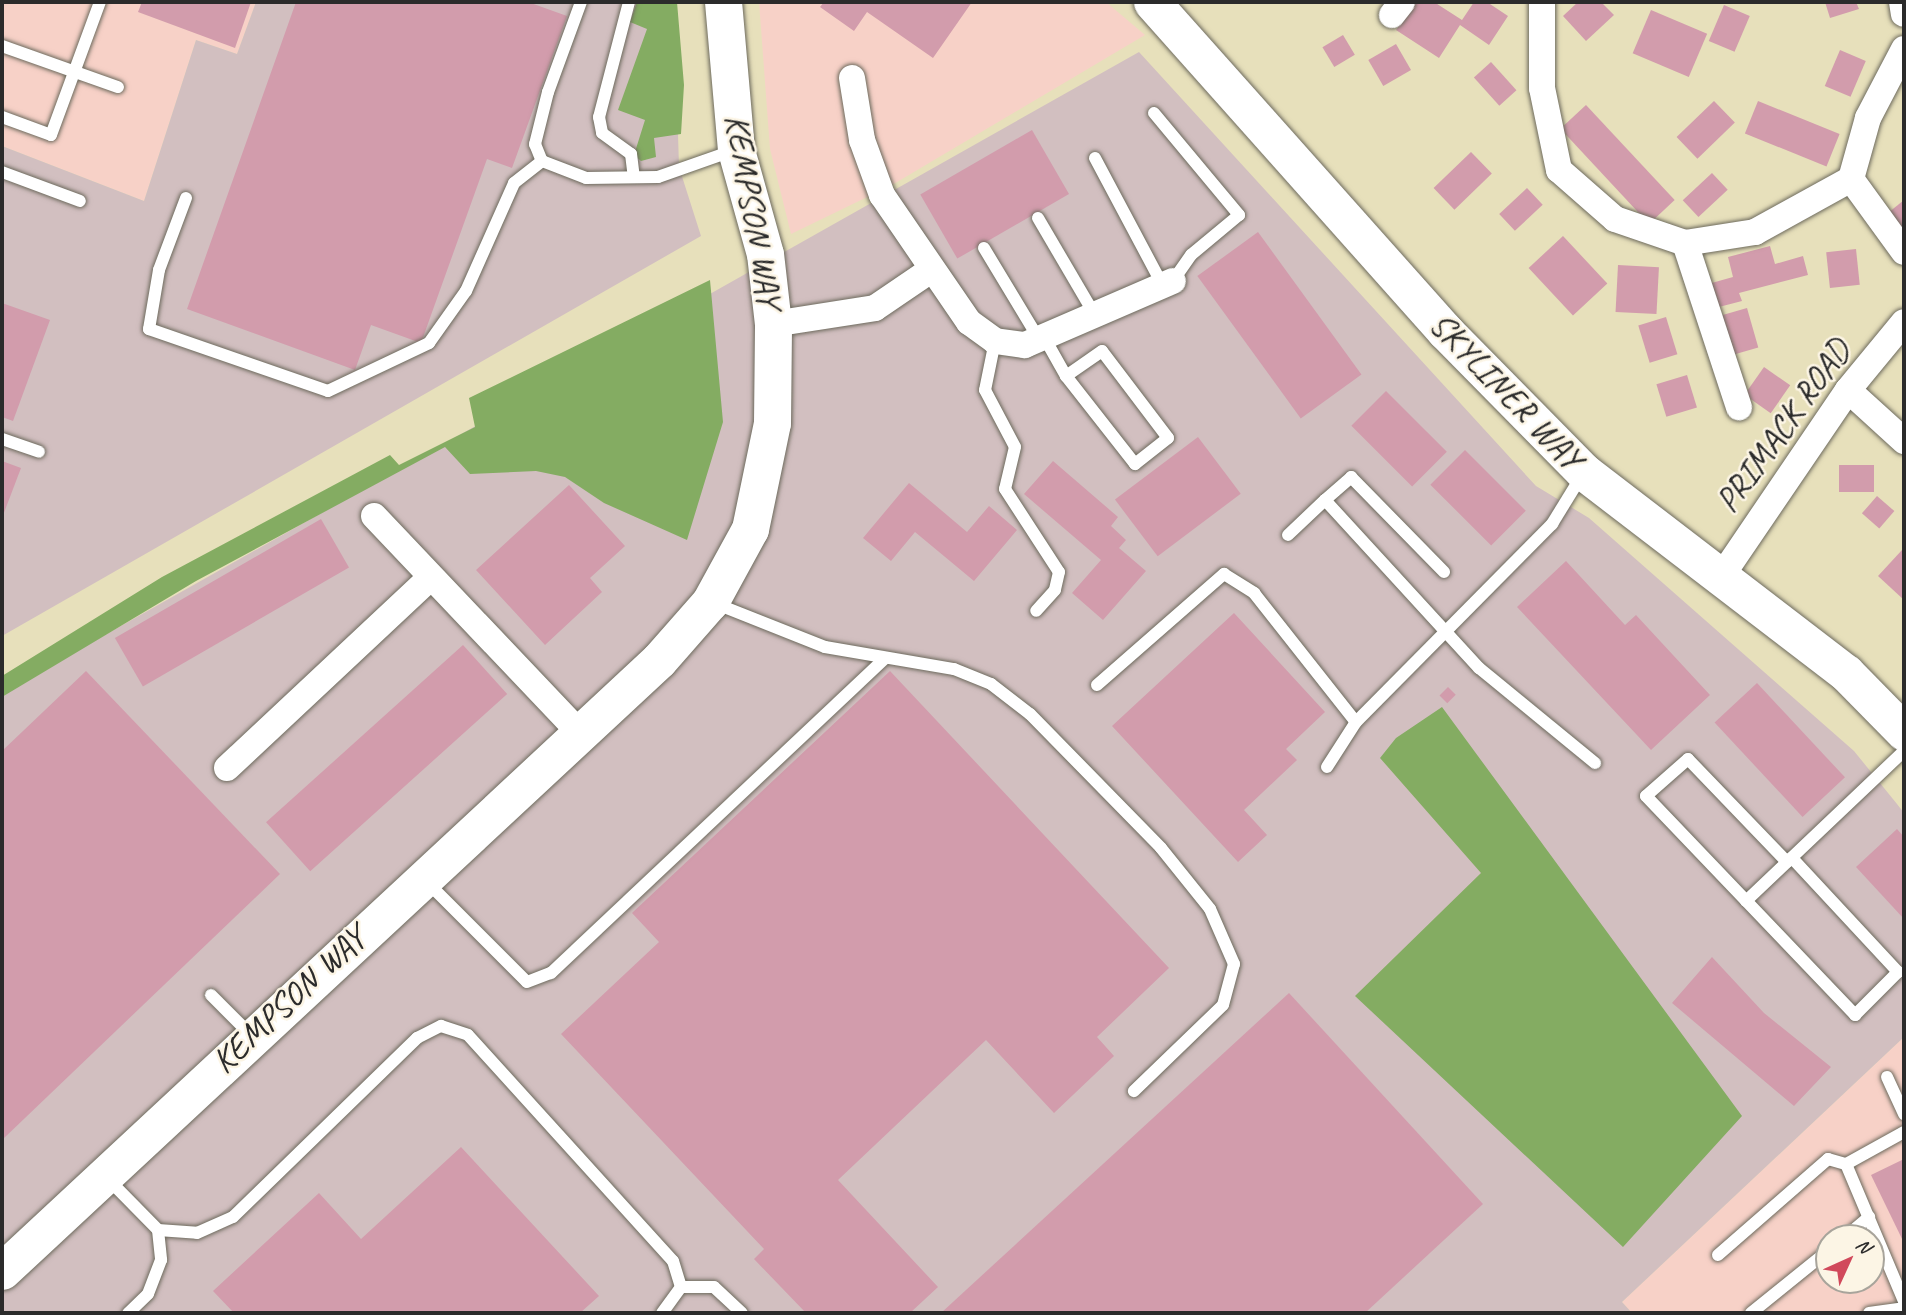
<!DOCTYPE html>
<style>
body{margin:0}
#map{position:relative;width:1906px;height:1315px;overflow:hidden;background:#e7e0bb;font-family:Caveat,sans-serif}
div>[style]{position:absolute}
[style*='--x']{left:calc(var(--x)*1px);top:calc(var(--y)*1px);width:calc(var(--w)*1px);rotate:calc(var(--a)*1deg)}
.built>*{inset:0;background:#f7d1c7}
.industrial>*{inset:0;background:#d2bfc0}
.forest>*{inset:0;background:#84ac62}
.building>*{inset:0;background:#d29cac;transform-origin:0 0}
.roads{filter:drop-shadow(0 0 2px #6d6a5d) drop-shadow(0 0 2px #6d6a5d)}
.lane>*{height:12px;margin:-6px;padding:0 6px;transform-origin:6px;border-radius:6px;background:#fff}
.street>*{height:26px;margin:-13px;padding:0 13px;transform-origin:13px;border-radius:13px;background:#fff}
.secondary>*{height:37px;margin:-18.5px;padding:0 18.5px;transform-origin:18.5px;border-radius:18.5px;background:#fff}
span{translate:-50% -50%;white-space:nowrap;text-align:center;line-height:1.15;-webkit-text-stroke:5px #fcf5e5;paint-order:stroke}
.street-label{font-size:35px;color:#2b2b2b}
.frame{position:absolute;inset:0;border:4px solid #2b2b2b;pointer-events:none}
.north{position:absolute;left:1815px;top:1224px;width:70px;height:70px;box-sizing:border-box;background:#fcf5e5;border:2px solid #a8a49b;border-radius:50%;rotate:45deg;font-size:19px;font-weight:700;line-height:28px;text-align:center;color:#2b2b2b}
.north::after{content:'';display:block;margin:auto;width:24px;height:32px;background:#d1495b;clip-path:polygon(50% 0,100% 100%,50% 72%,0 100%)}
</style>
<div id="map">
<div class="built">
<i style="clip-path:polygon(2px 2px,256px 2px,237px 54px,196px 40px,144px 201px,2px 146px)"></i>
<i style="clip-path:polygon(759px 2px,1106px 2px,1145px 35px,892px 185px,791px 234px,770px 149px)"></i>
<i style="clip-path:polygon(evenodd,1904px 1037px,1904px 1313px,1632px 1313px,1622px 1302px,1904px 1037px,1829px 1238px,1871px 1238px,1871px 1280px,1829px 1280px,1829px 1238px)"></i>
</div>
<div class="industrial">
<i style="clip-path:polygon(256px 2px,674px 2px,679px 167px,701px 236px,2px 636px,2px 146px,144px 201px,196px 40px,237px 54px)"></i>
<i style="clip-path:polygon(1139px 52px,1536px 486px,1589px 518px,1854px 751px,1897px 804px,1904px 813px,1904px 1037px,1622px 1302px,1632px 1313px,2px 1313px,2px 693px)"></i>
</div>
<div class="forest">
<i style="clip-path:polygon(637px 2px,677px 2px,684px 85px,681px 134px,654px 138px,656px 157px,641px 161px,634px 155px,645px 120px,618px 110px,647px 29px,630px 22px)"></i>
<i style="clip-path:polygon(710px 280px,723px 422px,687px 540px,604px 503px,565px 477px,536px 471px,470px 474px,445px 447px,196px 581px,2px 697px,2px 676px,162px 577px,390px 455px,399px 465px,475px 427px,469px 398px)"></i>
<i style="clip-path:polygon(1442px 707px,1742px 1116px,1623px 1247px,1355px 996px,1481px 873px,1380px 758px,1396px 738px)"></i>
</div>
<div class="building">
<i style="clip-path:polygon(142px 2px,251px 2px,235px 48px,138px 12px)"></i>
<i style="clip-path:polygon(296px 2px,528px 2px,567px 16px,512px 168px,487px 159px,421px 343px,371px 325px,355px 370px,187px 309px)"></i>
<i style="clip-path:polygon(824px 2px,972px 2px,933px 58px,867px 12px,854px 31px,820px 7px)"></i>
<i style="clip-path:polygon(1415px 2px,1434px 2px,1462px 20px,1474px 2px,1487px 2px,1508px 16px,1489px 45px,1460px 25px,1439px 58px,1396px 30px)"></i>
<i style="clip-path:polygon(1578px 2px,1601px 2px,1614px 15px,1586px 41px,1563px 16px)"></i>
<i style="clip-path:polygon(1825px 2px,1856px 2px,1859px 9px,1830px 18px)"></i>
<i style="left:1724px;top:5px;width:28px;height:39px;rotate:23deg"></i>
<i style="left:1651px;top:10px;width:61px;height:47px;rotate:23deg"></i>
<i style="left:1343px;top:35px;width:23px;height:24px;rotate:59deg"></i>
<i style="left:1396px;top:44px;width:30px;height:32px;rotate:60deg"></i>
<i style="left:1840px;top:50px;width:28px;height:39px;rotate:23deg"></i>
<i style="left:1491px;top:62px;width:38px;height:23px;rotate:48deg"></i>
<i style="left:1714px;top:101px;width:30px;height:52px;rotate:46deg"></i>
<i style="left:1758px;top:101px;width:88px;height:35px;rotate:22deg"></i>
<i style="left:1586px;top:105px;width:130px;height:35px;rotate:47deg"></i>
<i style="left:1032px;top:130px;width:74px;height:129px;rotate:60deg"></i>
<i style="left:1471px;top:152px;width:30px;height:52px;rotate:46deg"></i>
<i style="left:1712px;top:173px;width:23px;height:40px;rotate:47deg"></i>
<i style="left:1527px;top:188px;width:23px;height:38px;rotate:47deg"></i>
<i style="clip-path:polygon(1904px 200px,1904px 234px,1888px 213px)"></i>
<i style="left:1258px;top:232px;width:176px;height:75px;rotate:54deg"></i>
<i style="left:1563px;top:236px;width:65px;height:47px;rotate:47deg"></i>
<i style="clip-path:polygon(1770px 246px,1775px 264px,1803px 256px,1808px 275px,1739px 293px,1742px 301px,1715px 308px,1708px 284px,1733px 277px,1728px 257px)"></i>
<i style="left:1856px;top:249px;width:36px;height:30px;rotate:84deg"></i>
<i style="left:1618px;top:265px;width:41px;height:47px;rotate:3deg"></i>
<i style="clip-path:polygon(2px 303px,50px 320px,13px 421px,2px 417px)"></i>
<i style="left:1747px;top:308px;width:41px;height:28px;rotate:74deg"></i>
<i style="left:1666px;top:317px;width:39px;height:29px;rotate:73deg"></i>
<i style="left:1764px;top:367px;width:32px;height:34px;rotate:35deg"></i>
<i style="left:1687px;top:375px;width:34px;height:32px;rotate:73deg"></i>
<i style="left:1386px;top:391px;width:86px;height:49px;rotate:45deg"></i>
<i style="left:1198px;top:437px;width:71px;height:104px;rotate:53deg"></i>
<i style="left:1465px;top:450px;width:86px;height:49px;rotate:45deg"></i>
<i style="clip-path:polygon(2px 461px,21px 468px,2px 518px)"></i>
<i style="clip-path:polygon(1053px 461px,1118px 517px,1111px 526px,1126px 540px,1119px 548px,1146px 571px,1103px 620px,1072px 593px,1101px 560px,1024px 494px)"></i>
<i style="left:1839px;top:465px;width:35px;height:27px"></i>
<i style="clip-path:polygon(909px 483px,967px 532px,989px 506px,1017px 530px,974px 581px,915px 532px,891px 561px,863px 538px)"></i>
<i style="clip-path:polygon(569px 485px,625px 546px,590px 578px,602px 592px,545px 645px,476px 570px)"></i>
<i style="left:1877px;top:496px;width:23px;height:23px;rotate:41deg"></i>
<i style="left:321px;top:519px;width:56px;height:238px;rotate:60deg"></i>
<i style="clip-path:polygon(1902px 550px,1904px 552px,1904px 600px,1878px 576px)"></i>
<i style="clip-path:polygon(1566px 561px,1625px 625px,1636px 615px,1710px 695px,1651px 750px,1517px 607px)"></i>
<i style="clip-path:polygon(1234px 613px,1325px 712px,1286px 749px,1297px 760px,1244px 810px,1267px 835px,1238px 862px,1112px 726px)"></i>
<i style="left:463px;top:645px;width:66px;height:265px;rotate:48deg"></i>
<i style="clip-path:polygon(86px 671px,280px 874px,2px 1140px,2px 751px)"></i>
<i style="clip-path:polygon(890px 671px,1169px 968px,1097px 1037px,1114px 1056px,1054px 1113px,986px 1040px,838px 1180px,938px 1287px,910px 1313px,806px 1313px,754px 1259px,764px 1249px,561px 1034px,659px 942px,632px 913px)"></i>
<i style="left:1757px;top:683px;width:129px;height:58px;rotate:47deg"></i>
<i style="left:1448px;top:687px;width:11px;height:12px;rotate:45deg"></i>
<i style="clip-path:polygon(1897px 829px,1904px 837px,1904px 919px,1856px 867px)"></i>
<i style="clip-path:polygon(1712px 957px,1764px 1013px,1831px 1067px,1794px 1106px,1672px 1003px)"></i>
<i style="clip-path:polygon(1289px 993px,1483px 1204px,1365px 1313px,941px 1313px)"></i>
<i style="clip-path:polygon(461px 1147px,599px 1296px,580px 1313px,234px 1313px,213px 1291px,319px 1193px,361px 1239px)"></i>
<i style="clip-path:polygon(1904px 1159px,1904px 1243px,1871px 1175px)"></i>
</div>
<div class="roads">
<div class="lane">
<i style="--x:581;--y:2;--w:96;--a:110.1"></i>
<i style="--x:548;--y:92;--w:54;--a:104"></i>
<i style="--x:535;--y:144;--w:18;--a:68"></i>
<i style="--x:542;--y:161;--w:47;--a:21.1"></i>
<i style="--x:586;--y:178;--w:72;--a:-0.8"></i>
<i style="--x:658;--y:177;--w:78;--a:-19.4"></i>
<i style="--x:629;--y:2;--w:119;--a:104.6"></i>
<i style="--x:599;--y:117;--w:16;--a:79"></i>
<i style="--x:602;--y:133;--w:36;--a:36"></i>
<i style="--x:631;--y:154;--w:23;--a:83"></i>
<i style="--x:2;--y:46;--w:123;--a:19.5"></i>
<i style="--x:1154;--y:113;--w:133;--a:50.2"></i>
<i style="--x:1239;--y:215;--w:62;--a:140.2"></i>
<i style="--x:1191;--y:255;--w:32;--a:125"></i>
<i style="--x:2;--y:117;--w:52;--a:20.2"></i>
<i style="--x:51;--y:135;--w:142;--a:-69.8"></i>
<i style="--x:1095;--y:158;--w:145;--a:62"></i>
<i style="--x:2;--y:172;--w:83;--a:20.4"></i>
<i style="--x:186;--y:198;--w:77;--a:110.6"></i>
<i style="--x:159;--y:270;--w:60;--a:99.6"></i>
<i style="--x:149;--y:329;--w:189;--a:19.1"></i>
<i style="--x:328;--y:391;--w:112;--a:-25.4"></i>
<i style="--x:429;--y:343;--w:64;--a:-54.6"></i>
<i style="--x:466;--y:291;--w:118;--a:-66"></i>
<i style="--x:514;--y:183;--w:36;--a:-38"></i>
<i style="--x:1038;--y:218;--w:113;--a:59.6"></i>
<i style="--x:984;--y:248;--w:106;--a:58.9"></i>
<i style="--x:1044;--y:337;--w:45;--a:60.6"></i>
<i style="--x:1066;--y:376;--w:112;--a:51.9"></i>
<i style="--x:1135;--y:464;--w:42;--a:-38.2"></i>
<i style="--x:1168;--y:438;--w:109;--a:-127.2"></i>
<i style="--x:1102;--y:351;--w:44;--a:145.2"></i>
<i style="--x:995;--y:341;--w:50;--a:101.5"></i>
<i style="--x:985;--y:390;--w:64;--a:62.2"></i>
<i style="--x:1015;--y:447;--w:43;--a:103.4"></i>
<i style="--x:1005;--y:489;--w:99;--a:57"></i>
<i style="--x:1059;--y:572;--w:18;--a:103"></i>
<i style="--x:1055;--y:590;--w:28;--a:132"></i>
<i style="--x:2;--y:439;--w:39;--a:19"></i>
<i style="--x:1325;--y:500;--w:35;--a:-41"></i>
<i style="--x:1351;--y:477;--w:133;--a:45.6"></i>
<i style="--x:1288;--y:535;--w:51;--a:-43.4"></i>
<i style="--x:1325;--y:500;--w:228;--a:47.5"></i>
<i style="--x:1479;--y:668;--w:150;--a:39.3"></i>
<i style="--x:714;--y:603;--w:119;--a:21.6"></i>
<i style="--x:825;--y:647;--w:131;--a:9.7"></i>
<i style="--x:954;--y:669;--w:40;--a:22"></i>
<i style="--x:991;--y:684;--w:49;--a:37.6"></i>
<i style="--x:1030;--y:714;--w:187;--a:45.6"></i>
<i style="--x:1161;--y:848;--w:78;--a:51.2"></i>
<i style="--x:1210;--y:909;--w:60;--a:66.4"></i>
<i style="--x:1234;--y:964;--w:42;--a:105"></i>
<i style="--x:1223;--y:1005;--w:124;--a:136"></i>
<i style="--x:1097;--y:685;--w:169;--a:-41.2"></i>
<i style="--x:1224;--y:574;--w:36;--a:32"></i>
<i style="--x:1254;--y:593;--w:164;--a:51.7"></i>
<i style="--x:1327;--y:767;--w:54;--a:-57.2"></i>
<i style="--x:1356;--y:722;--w:279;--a:-45.3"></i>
<i style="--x:1552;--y:524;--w:57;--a:-58.5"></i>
<i style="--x:1787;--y:862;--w:143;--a:-133.9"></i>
<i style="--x:1688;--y:759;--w:56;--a:138.6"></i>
<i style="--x:1646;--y:796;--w:303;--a:46.3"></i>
<i style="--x:1855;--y:1015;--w:61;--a:-45"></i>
<i style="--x:1898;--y:972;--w:156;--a:-132.9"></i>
<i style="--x:427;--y:882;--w:141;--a:45"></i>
<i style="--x:527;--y:982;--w:26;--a:-21"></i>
<i style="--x:551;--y:973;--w:459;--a:-43.3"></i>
<i style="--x:1746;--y:901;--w:218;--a:-43.5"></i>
<i style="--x:211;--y:995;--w:55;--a:45"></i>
<i style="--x:1887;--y:1077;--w:41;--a:65.3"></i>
<i style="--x:1904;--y:1132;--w:66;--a:151.1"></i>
<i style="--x:1846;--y:1164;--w:149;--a:67.1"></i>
<i style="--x:106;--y:1177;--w:74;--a:45.5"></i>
<i style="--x:158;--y:1230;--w:30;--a:84"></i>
<i style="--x:161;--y:1260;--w:36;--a:111"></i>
<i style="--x:148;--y:1294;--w:28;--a:136"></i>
<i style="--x:158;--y:1230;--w:39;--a:4"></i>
<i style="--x:197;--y:1233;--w:39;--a:-24"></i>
<i style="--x:233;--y:1217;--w:257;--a:-44.2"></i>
<i style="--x:417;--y:1038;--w:27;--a:-27"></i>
<i style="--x:441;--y:1026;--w:28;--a:18"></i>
<i style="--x:468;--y:1035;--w:305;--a:47.8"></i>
<i style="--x:673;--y:1261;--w:27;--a:73"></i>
<i style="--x:681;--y:1287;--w:32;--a:126"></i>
<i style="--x:1844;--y:1238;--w:33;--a:-40"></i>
<i style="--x:1718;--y:1255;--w:146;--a:-41.1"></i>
<i style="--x:1828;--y:1159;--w:19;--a:16"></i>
<i style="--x:681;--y:1287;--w:33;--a:0"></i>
<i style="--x:714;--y:1287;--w:38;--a:43"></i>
<i style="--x:1751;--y:1313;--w:100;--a:-38.9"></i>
<i style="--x:1869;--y:1313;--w:35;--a:-8"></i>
</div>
<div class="street">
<i style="--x:1542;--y:2;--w:86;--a:90"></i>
<i style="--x:1542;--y:88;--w:84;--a:78.3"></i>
<i style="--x:1559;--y:170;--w:74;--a:41.2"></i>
<i style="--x:1615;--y:219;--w:74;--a:18.9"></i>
<i style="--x:1685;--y:243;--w:71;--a:-8.9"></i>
<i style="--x:1755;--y:232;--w:110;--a:-28.9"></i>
<i style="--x:1902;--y:2;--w:12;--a:81"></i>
<i style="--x:1392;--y:15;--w:16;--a:-52"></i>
<i style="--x:1904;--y:49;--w:78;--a:117.6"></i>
<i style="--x:1868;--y:118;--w:63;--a:105.6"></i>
<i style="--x:1851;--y:179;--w:90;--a:54"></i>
<i style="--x:852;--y:78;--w:63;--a:80.8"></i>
<i style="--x:862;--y:140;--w:59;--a:70"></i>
<i style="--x:882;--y:195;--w:154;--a:55.6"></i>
<i style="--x:969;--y:322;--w:32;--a:36"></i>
<i style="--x:995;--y:341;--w:30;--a:8"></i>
<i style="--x:1025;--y:345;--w:161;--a:-23.4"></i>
<i style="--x:1685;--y:243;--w:173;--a:71.8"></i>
<i style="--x:773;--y:324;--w:103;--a:-8.9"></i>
<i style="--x:875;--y:308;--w:68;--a:-34.2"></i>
<i style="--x:1848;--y:390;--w:76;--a:42.3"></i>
<i style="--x:374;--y:516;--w:299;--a:46.5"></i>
<i style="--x:1723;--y:574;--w:222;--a:-55.8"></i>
<i style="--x:1848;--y:390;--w:88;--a:-50.5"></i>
<i style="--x:227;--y:768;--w:279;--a:-43.1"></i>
</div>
<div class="secondary">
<i style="--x:1152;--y:2;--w:441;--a:48.3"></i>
<i style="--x:1445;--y:331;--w:198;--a:45.4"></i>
<i style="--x:1584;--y:472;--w:330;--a:37.5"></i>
<i style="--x:1846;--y:673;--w:83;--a:45.5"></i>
<i style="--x:2;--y:1271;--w:897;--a:-42.92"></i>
<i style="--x:659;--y:660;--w:77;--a:-48.7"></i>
<i style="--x:710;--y:602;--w:83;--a:-61.3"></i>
<i style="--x:750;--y:529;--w:108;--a:-78.3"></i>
<i style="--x:772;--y:423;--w:99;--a:-89.4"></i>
<i style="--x:773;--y:324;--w:70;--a:-96.5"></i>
<i style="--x:765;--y:254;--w:108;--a:-105.6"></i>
<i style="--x:736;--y:150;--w:149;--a:-95"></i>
</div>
</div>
<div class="street-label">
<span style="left:753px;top:211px;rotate:80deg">KEMPSON WAY</span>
<span style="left:1506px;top:391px;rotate:46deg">SKYLINER WAY</span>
<span style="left:1783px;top:426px;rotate:-54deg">PRIMACK ROAD</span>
<span style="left:289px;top:1000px;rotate:-43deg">KEMPSON WAY</span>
</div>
<div class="frame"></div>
<div class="north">N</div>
</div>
